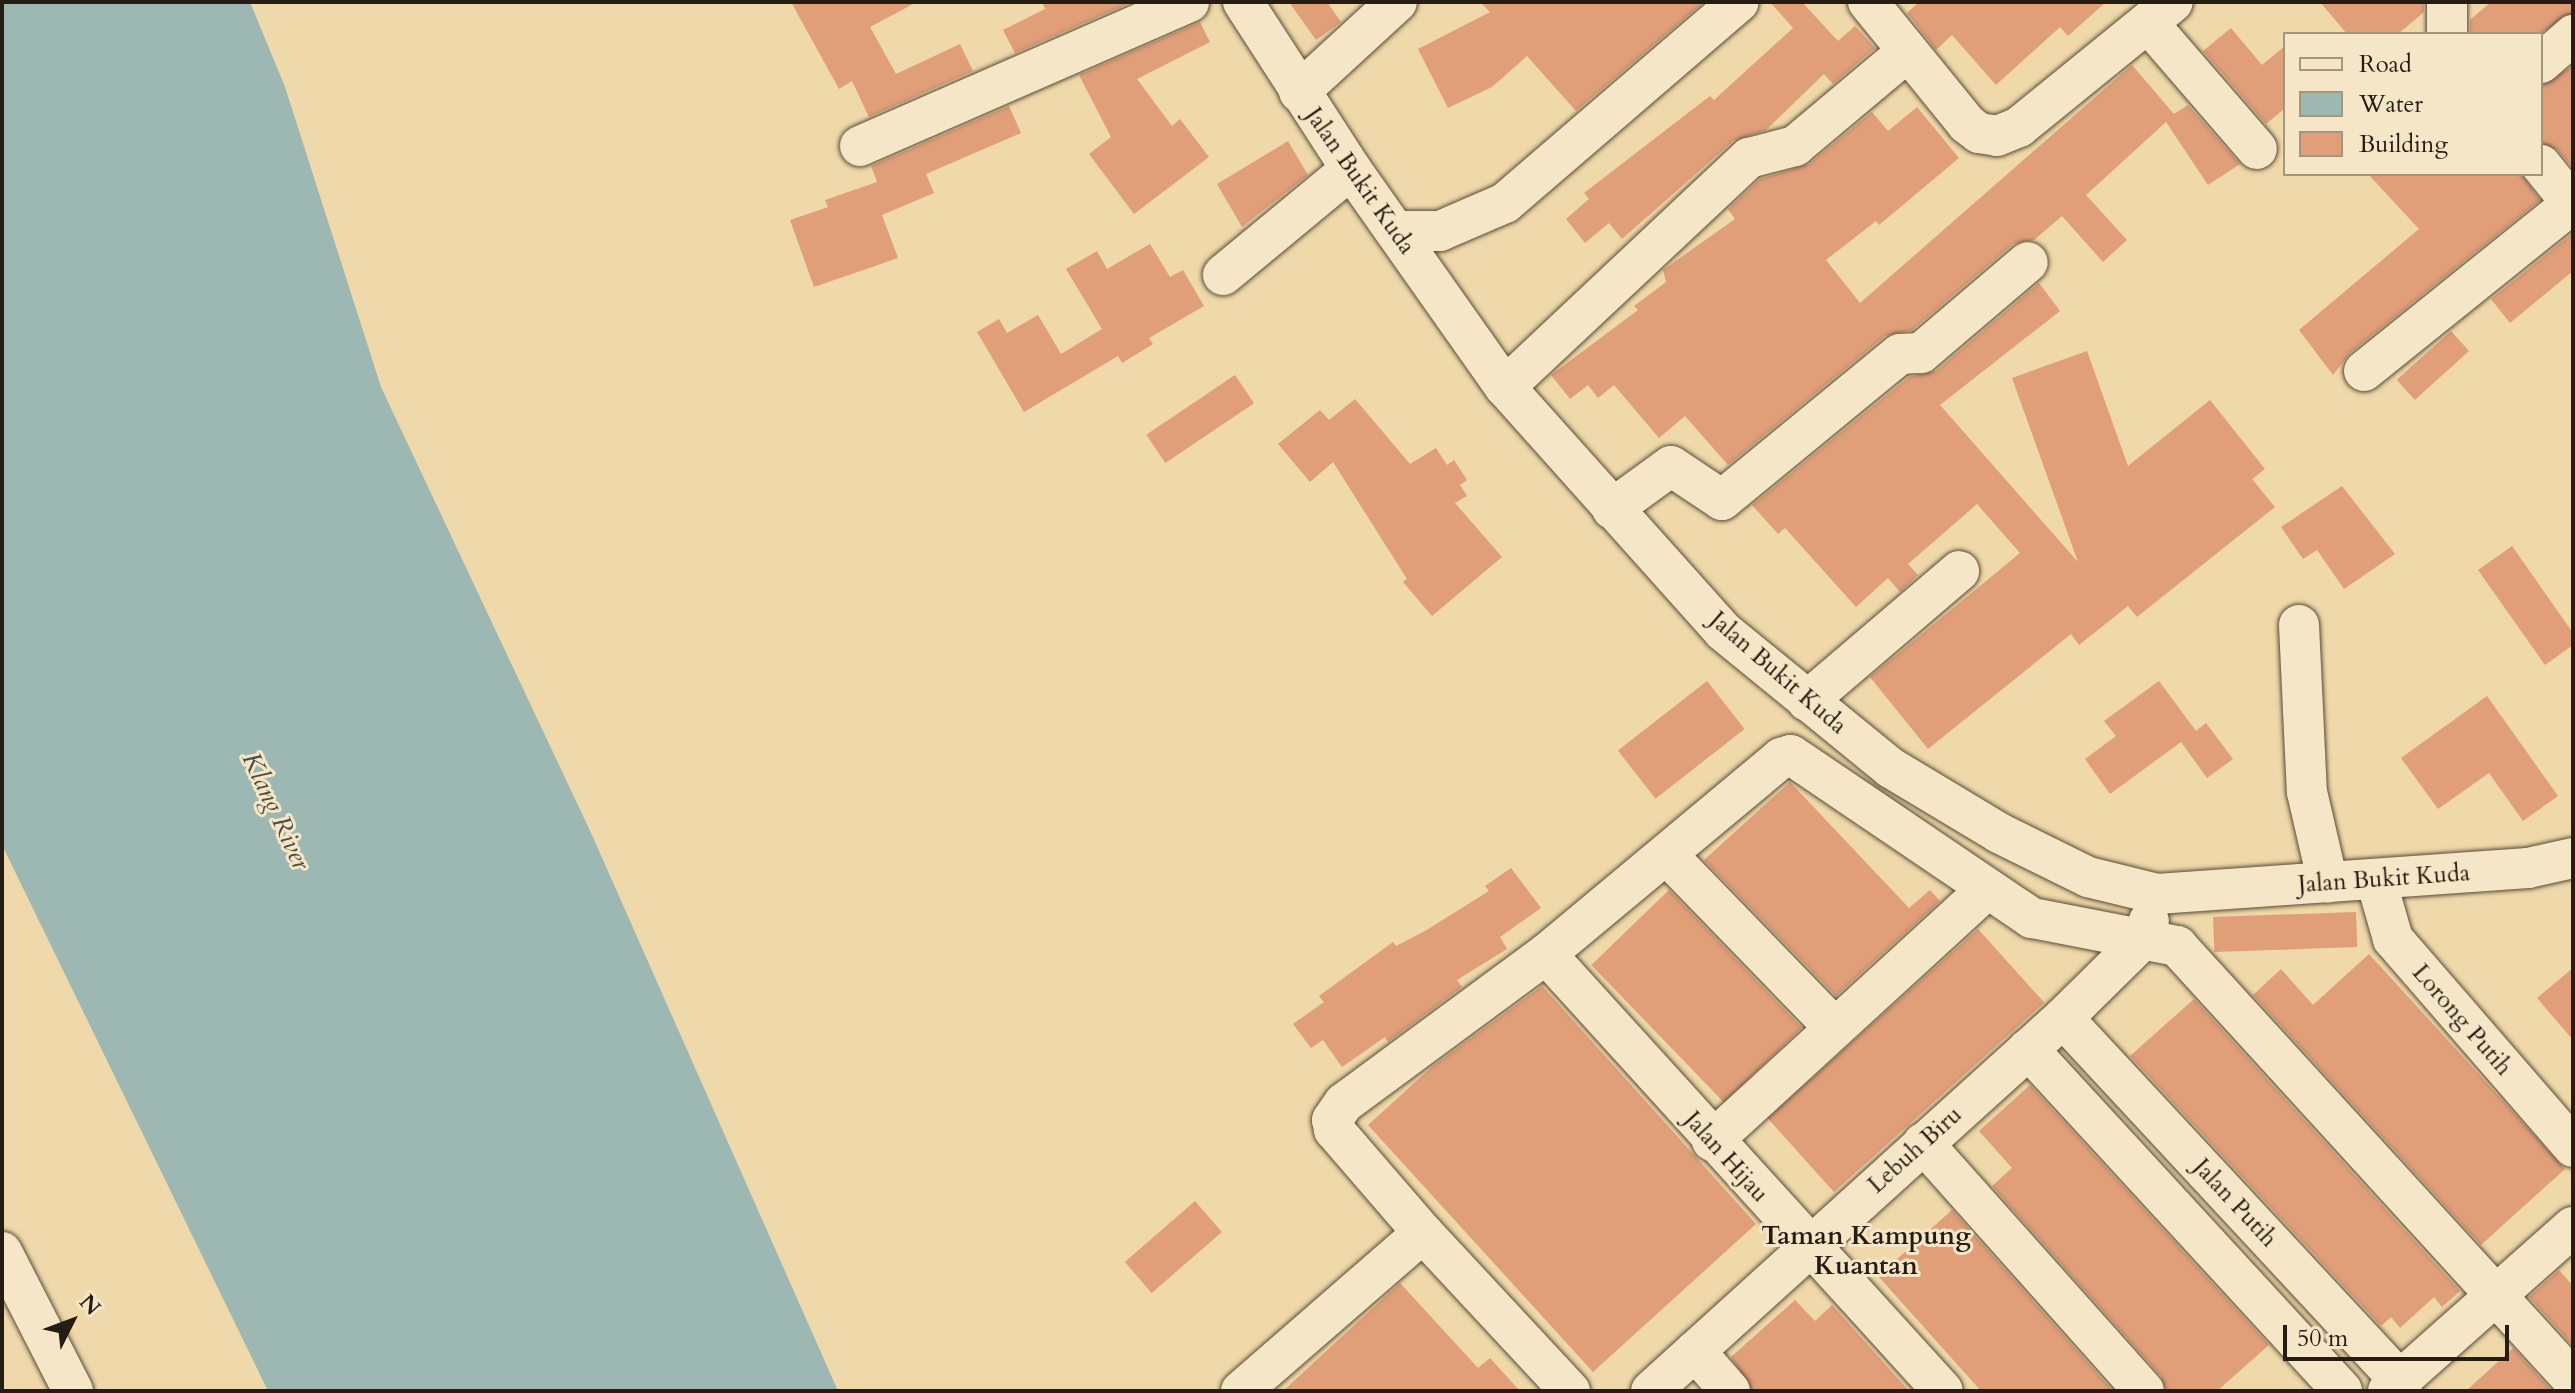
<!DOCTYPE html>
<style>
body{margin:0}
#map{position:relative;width:2575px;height:1393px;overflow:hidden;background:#efd8a9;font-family:Cardo,serif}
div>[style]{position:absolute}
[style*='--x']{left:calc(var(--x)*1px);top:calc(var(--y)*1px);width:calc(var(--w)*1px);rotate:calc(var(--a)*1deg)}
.water>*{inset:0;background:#9db8b2}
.building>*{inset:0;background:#e09e79;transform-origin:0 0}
.roads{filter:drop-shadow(0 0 2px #584c38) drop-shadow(0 0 2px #584c38)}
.minor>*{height:40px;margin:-20px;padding:0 20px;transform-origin:20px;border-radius:20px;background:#f5e6c7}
span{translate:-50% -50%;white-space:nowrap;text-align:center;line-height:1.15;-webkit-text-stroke:6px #f5e6c7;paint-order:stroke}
.street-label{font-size:24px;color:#251d13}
.water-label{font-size:26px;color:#494c43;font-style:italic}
.neighbourhood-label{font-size:26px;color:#251d13;font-weight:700}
.frame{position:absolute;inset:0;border:4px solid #251d13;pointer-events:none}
.legend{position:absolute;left:2283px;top:32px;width:260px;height:144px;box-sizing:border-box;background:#f5e6c7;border:2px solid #a2967f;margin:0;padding:10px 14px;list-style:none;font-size:24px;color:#251d13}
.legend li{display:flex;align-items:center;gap:16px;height:40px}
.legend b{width:40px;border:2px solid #a2967f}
.north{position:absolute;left:32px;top:1281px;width:80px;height:80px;-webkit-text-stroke:6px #f5e6c7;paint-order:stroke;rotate:48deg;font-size:22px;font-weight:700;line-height:32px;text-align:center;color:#251d13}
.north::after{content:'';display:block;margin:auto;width:28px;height:36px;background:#251d13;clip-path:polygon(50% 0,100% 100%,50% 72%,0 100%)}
.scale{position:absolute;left:2283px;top:1325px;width:226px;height:36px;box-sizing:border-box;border:4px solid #251d13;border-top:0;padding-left:10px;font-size:24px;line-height:28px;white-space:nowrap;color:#251d13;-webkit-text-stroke:6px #f5e6c7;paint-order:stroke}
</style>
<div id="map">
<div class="water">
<i style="clip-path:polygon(2px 2px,250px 2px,285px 87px,381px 387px,592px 835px,838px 1391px,268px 1391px,2px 845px)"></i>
</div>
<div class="building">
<i style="clip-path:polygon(791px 2px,917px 2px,870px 27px,896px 74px,960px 44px,973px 71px,869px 117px,852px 81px,839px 89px)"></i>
<i style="clip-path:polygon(1042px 2px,1132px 2px,1015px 53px,1003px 30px,1045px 9px)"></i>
<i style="clip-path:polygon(1289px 2px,1327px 2px,1341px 22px,1316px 40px)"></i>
<i style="clip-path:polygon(1480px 2px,1704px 2px,1576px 111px,1527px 56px,1492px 87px,1448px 108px,1418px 49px,1490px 12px)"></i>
<i style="clip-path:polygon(1770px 2px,1802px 2px,1838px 41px,1855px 26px,1875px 48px,1833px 84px,1824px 74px,1766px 130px,1733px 141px,1622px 239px,1609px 223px,1585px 243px,1566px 219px,1589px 199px,1584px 193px,1710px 96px,1714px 100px,1793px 28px)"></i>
<i style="clip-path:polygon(1919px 2px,2106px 2px,2068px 36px,2060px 27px,1996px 85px,1952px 35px,1936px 50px,1907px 13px)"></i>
<i style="clip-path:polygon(2320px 2px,2424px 2px,2424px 12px,2398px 34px,2347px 34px)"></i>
<i style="clip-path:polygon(2491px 2px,2573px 2px,2573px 13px,2539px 34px,2470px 34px,2470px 20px)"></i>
<i style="clip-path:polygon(1200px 22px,1210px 42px,1137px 79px,1172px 126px,1180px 119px,1209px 157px,1134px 214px,1089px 154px,1111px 137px,1079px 75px)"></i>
<i style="clip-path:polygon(2231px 28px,2262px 65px,2285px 46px,2285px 108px,2266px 124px,2203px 51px)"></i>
<i style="clip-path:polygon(2132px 65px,2174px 114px,2188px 105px,2240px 164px,2208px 185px,2166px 122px,2086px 195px,2127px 240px,2103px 262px,2062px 216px,2034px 240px,2013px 244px,1912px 330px,1885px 336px,1728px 465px,1685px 416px,1659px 438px,1614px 385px,1598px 398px,1588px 385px,1570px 399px,1551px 375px,1638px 310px,1634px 306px,1666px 282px,1663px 270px,1735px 219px,1728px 209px,1760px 179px,1809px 164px,1872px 112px,1888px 131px,1917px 107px,1959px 158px,1879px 225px,1876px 221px,1826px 260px,1860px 303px)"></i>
<i style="clip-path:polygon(2573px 66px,2573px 168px,2558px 150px,2541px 143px,2541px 85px)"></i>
<i style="clip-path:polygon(1009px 106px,1021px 133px,926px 174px,934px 193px,882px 215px,898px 258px,814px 287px,790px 220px,828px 207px,825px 200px,877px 182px,871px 166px)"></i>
<i style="clip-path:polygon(1288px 141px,1308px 175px,1242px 227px,1217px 184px)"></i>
<i style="clip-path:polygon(2368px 174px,2521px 174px,2540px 200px,2350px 353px,2333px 375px,2299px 330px,2419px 229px)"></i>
<i style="clip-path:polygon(2573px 233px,2573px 271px,2510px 323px,2491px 299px)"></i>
<i style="clip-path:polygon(1150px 244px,1170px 277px,1183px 270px,1204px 306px,1149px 338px,1153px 344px,1122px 363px,1118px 356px,1024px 412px,977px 332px,999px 319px,1007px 333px,1038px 315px,1061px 354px,1102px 329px,1066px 269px,1097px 251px,1107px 269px)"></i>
<i style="clip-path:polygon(2039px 283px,2060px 311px,1940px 405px,2078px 562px,2012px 378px,2087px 351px,2128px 466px,2210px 400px,2265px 469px,2252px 479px,2275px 507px,2137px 617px,2128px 606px,2079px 645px,2071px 634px,1928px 749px,1870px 677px,2020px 553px,1977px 504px,1908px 564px,1918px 575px,1900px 592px,1888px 578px,1856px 607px,1785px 528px,1778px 534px,1752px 505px,1909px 377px,1936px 371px)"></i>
<i style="left:2451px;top:331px;width:27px;height:73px;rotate:48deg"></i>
<i style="left:1235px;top:375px;width:34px;height:107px;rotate:56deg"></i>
<i style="clip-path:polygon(1355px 399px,1410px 464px,1436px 448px,1447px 465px,1454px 460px,1467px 480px,1460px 485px,1467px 496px,1455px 503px,1502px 557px,1432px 616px,1403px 582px,1407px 579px,1333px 462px,1310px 482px,1278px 444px,1320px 410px,1329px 420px)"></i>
<i style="clip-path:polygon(2342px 486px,2395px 554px,2344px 589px,2317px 550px,2303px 559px,2281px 527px)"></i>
<i style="clip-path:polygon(2512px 546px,2573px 633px,2573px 645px,2545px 665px,2478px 570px)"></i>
<i style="left:1707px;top:681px;width:61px;height:113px;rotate:52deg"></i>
<i style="clip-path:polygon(2159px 681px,2196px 731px,2206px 723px,2233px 759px,2207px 778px,2181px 742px,2110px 794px,2085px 759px,2116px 736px,2104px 721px)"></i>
<i style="clip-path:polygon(2487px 696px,2558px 796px,2523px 821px,2489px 773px,2438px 809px,2401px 758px)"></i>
<i style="clip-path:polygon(1790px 782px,1909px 908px,1930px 890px,1940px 901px,1836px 996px,1704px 860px)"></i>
<i style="clip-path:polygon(1511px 868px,1541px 908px,1500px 937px,1507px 949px,1457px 980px,1462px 987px,1388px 1042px,1385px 1037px,1342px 1067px,1323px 1040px,1311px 1048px,1293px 1024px,1324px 1002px,1319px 996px,1393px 942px,1396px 946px,1425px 931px,1489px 891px,1485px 886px)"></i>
<i style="left:1669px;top:890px;width:191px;height:108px;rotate:46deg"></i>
<i style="left:2356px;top:912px;width:35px;height:143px;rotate:88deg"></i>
<i style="left:1978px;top:929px;width:99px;height:283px;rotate:48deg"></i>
<i style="clip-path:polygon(2369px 954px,2565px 1169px,2481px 1245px,2253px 995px,2281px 969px,2313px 1005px)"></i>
<i style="clip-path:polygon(2573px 968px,2573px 1040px,2537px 998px)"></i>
<i style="clip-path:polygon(1542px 986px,1756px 1224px,1593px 1372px,1368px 1125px,1433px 1066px)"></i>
<i style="clip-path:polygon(2194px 999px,2460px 1291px,2442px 1307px,2434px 1297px,2400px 1328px,2391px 1317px,2381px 1326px,2130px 1056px)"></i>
<i style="clip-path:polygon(2030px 1085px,2269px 1345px,2217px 1391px,2166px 1391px,2161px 1376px,1992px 1186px,2012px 1168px,1979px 1131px)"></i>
<i style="left:1195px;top:1201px;width:41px;height:93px;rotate:49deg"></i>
<i style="clip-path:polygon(1952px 1210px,2113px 1391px,1981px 1391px,1921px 1324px,1878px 1276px)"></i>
<i style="clip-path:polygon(2559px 1270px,2573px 1286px,2573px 1346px,2529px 1297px)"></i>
<i style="clip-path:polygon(1400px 1283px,1478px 1368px,1490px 1358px,1520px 1391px,1283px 1391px)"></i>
<i style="clip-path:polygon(1795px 1300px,1815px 1321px,1832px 1305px,1909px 1391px,1752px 1391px,1731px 1357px)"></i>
<i style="clip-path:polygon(2513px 1348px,2552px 1391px,2466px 1391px)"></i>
</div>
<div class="roads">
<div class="minor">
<i style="--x:1243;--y:2;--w:199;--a:57.1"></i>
<i style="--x:1351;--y:169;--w:267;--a:54.8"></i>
<i style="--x:1505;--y:387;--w:327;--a:48.2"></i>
<i style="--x:1723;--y:631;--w:217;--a:39.2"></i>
<i style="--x:1891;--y:768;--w:126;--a:31"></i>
<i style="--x:1999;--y:833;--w:99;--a:26.3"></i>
<i style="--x:2088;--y:877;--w:71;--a:13.8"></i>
<i style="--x:2157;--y:894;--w:372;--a:-4"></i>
<i style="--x:2528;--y:868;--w:46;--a:-12.5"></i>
<i style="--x:1868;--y:2;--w:157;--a:50.9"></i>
<i style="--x:1967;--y:124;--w:15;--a:37"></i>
<i style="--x:1979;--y:133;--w:18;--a:9"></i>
<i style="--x:1997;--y:136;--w:24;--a:-22"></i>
<i style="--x:2019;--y:127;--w:198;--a:-39.1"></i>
<i style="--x:2447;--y:2;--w:32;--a:90"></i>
<i style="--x:2149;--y:24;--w:165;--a:49.2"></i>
<i style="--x:2541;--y:63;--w:43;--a:-41.2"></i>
<i style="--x:1299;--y:92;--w:133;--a:-42.6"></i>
<i style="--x:860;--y:146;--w:359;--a:-23.6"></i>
<i style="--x:2541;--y:165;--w:51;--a:51.3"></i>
<i style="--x:1395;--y:231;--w:45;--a:0"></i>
<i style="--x:1440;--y:231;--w:71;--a:-23.3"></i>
<i style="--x:1505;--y:203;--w:308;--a:-40.7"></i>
<i style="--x:1223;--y:275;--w:166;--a:-39.6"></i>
<i style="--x:2364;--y:371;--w:267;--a:-38.8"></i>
<i style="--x:1505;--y:387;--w:335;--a:-43.2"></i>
<i style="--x:1749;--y:158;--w:48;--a:-14.6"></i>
<i style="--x:1795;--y:146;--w:146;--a:-40"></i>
<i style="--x:1612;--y:509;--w:73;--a:-36.1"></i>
<i style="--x:1671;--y:466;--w:61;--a:33.7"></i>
<i style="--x:1722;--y:500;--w:230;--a:-39.4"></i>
<i style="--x:1900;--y:354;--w:21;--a:-3"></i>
<i style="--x:1921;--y:353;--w:140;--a:-40.4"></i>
<i style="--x:2299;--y:625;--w:167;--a:87.3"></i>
<i style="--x:2307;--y:792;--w:93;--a:77"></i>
<i style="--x:1807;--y:701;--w:200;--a:-40.5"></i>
<i style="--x:1669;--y:857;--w:238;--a:45.9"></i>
<i style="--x:2376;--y:880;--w:61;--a:73.9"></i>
<i style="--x:2393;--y:939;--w:275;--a:49.1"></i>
<i style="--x:1546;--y:954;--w:590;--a:47.75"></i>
<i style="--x:2063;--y:1018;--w:497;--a:47.1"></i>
<i style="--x:2401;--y:1382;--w:9;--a:84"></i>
<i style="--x:2028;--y:1049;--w:464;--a:47.4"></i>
<i style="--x:1712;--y:1141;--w:372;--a:-42.5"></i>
<i style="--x:1923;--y:1143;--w:332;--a:48.3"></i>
<i style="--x:2;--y:1252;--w:156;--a:62.9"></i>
<i style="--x:1695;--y:1351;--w:53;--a:48.8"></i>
<i style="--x:1241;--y:1391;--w:241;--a:-41"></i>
<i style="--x:1570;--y:1391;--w:216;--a:-132.9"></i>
<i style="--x:1423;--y:1233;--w:136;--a:-130.8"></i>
<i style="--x:1334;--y:1130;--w:10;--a:-101"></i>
<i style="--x:1332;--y:1120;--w:21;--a:-55"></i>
<i style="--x:1344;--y:1103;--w:251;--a:-36.4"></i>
<i style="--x:1546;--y:954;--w:306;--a:-39.8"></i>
<i style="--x:1781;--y:758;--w:10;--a:-17"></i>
<i style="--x:1791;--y:755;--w:291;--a:34.1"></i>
<i style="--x:2032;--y:918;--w:148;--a:10.9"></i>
<i style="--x:2177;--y:946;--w:588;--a:47.62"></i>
<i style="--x:1651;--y:1391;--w:556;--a:-42.16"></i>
<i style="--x:2063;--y:1018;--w:112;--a:-44.6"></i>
<i style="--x:2143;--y:939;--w:19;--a:-72"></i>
<i style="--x:2388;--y:1391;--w:247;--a:-41.6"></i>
</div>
</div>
<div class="street-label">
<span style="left:1360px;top:181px;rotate:55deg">Jalan Bukit Kuda</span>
<span style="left:1778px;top:673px;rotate:41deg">Jalan Bukit Kuda</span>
<span style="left:2384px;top:879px;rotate:-4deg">Jalan Bukit Kuda</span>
<span style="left:2462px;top:1020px;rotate:49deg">Lorong Putih</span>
<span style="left:1915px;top:1150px;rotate:-42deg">Lebuh Biru</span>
<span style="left:1726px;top:1157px;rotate:48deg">Jalan Hijau</span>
<span style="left:2235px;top:1203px;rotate:47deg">Jalan Putih</span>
</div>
<div class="water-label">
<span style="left:276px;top:811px;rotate:65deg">Klang River</span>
</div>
<div class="neighbourhood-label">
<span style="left:1866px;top:1251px">Taman Kampung<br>Kuantan</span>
</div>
<div class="frame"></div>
<ul class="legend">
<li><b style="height:10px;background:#f5e6c7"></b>Road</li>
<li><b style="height:22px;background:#9db8b2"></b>Water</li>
<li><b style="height:22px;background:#e09e79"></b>Building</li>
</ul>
<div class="north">N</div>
<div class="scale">50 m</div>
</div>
